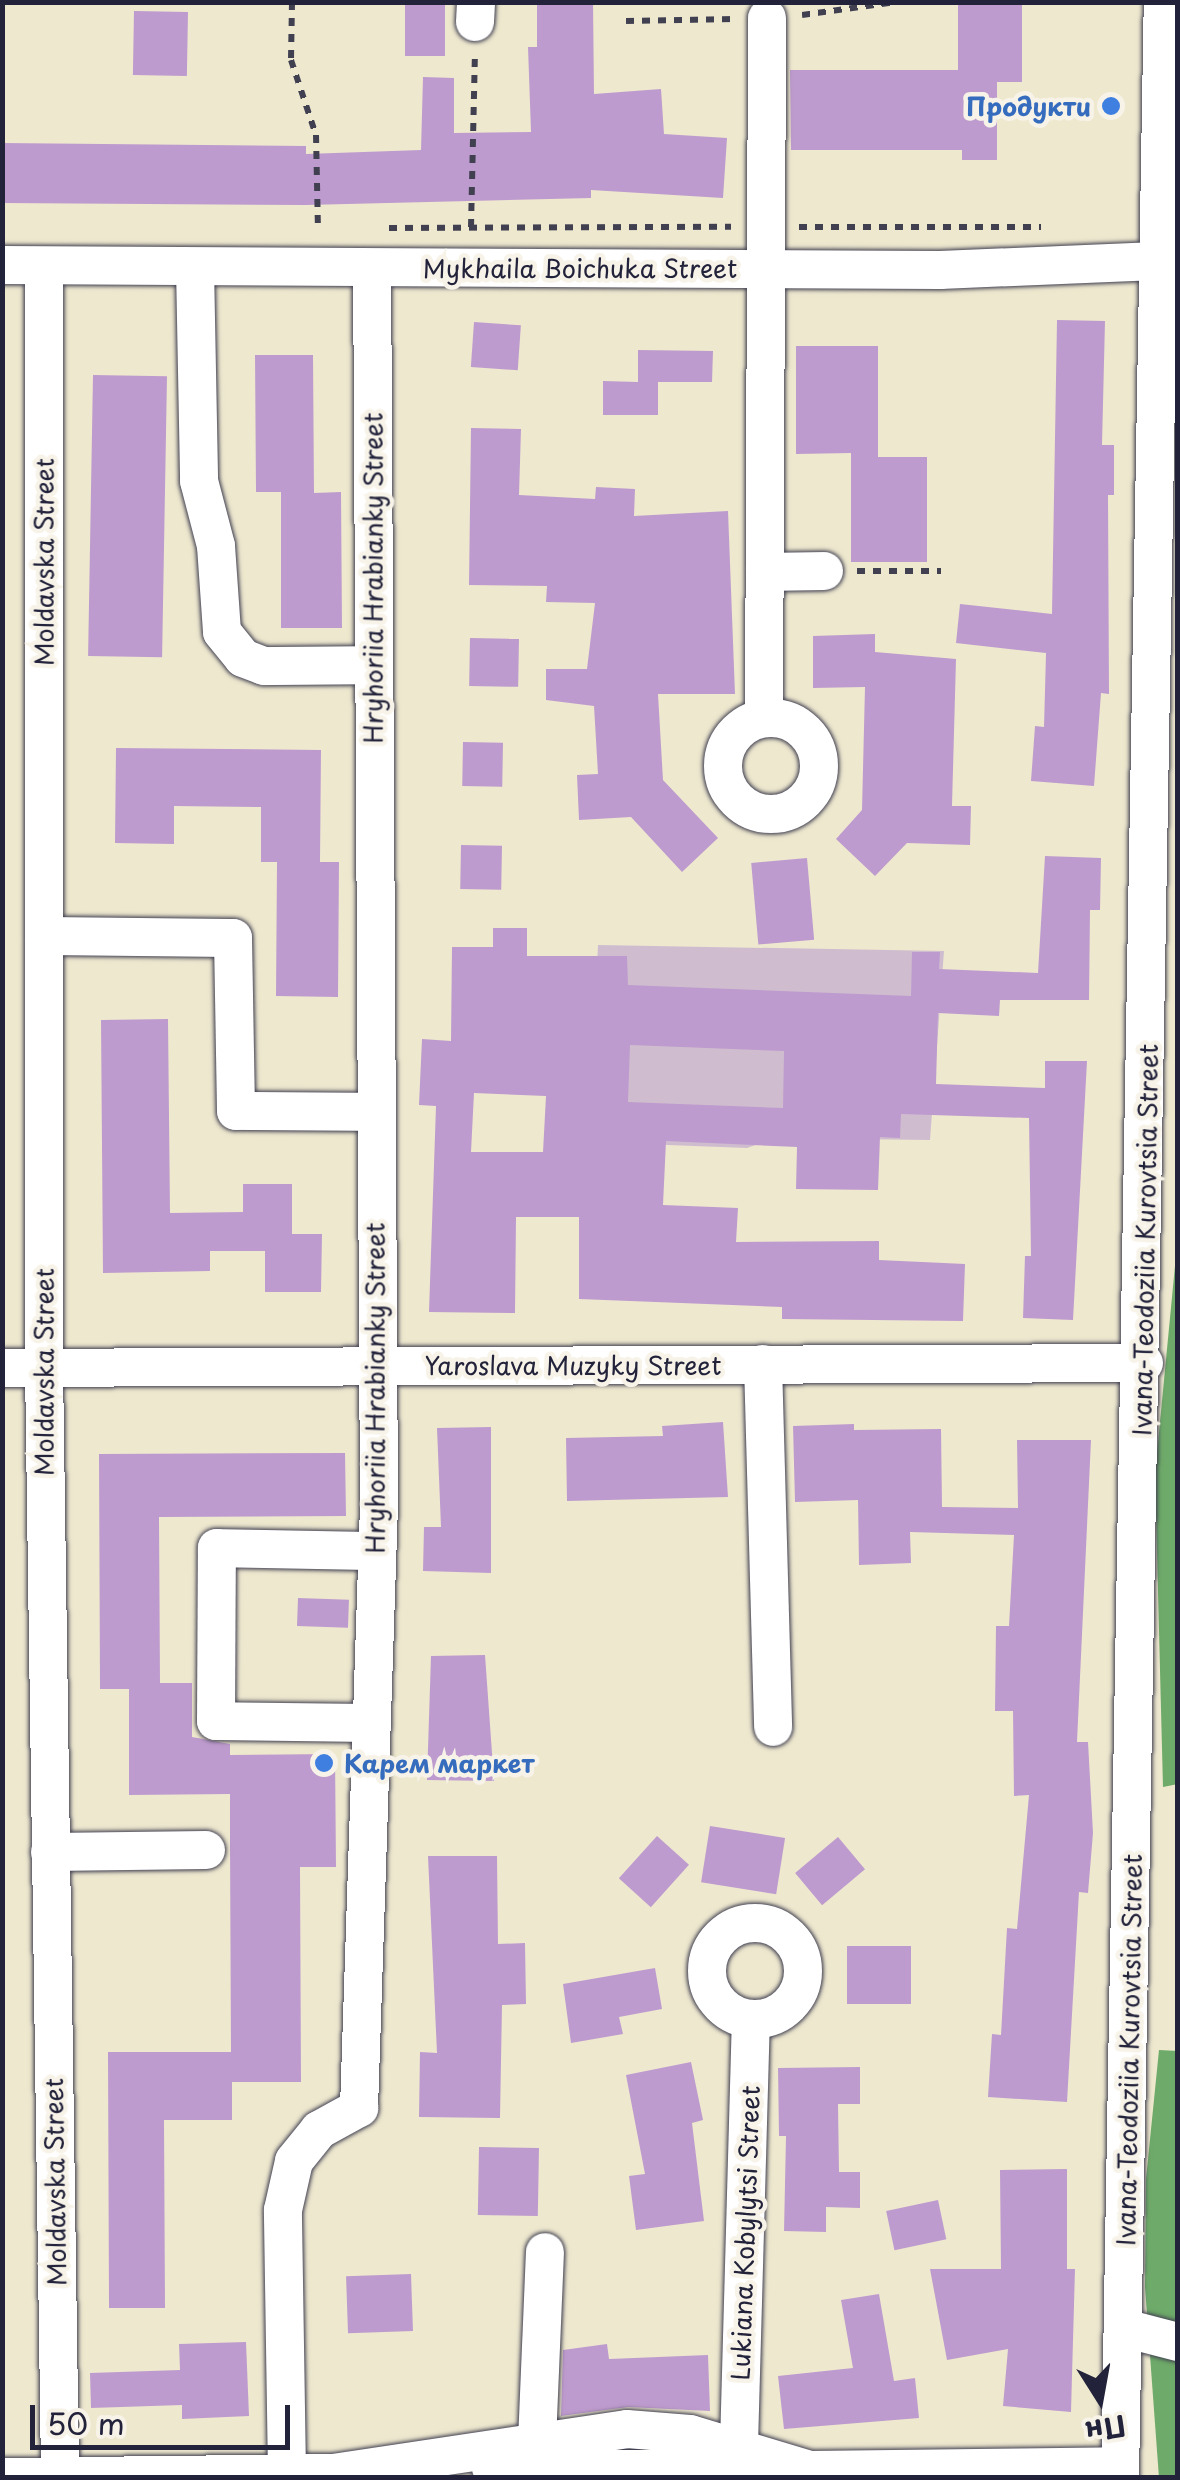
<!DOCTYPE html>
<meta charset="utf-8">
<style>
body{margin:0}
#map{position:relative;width:1180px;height:2480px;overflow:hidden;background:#eee8cf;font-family:"Playpen Sans",sans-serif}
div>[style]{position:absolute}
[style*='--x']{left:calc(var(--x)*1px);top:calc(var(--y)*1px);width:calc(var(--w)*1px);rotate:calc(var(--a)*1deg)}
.industrial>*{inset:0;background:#cfbdcf}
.forest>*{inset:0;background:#6eaa69}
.building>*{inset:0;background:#be9bce;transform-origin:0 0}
.path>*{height:6px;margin-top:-3px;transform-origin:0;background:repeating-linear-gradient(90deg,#414051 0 8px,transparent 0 16px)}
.roads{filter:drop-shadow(0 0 2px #414051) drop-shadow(0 0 2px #414051)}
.minor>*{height:38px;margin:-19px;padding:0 19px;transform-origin:19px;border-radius:19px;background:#fff}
.minor>.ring{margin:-19px;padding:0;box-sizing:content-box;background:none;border:38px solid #fff;border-radius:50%}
.dots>*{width:28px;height:28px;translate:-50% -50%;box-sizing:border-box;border:5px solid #f7f3e8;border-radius:50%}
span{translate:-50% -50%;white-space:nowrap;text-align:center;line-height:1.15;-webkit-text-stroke:9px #f7f3e8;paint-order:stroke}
.shop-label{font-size:25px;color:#366cbe;font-weight:700}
.right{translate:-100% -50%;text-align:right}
.left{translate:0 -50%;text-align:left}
.street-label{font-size:25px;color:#22223b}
.frame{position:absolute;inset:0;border:5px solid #22223b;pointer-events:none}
.north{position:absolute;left:1050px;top:2350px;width:100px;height:100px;-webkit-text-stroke:8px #f7f3e8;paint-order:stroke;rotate:169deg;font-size:28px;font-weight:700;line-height:40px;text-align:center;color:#22223b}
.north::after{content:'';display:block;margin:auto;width:35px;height:45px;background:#22223b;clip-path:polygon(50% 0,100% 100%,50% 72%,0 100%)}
.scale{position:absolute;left:30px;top:2405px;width:260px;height:45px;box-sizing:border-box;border:5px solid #22223b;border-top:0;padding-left:12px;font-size:30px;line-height:35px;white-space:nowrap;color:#22223b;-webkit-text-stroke:8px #f7f3e8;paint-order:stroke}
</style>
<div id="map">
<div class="industrial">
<i style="clip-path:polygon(598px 945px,944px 951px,930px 1140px,776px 1138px,747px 1148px,589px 1142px)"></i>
</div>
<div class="forest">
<i style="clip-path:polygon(1177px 1245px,1178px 1784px,1163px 1787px,1155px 1474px)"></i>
<i style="clip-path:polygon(1159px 2050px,1178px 2051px,1178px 2477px,1159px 2478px,1145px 2287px,1146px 2179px)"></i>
</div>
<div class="building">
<i style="left:405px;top:2px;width:40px;height:54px"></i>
<i style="clip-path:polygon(537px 2px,593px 2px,594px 94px,661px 89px,664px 134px,727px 138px,723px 198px,591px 190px,591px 198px,306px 205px,2px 203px,2px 143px,306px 146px,306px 154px,421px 150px,423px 77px,454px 78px,454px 133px,531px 132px,528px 47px,537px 47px)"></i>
<i style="clip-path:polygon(958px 2px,1022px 2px,1022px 82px,997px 82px,997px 160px,962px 160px,962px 150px,791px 150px,790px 70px,958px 70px)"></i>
<i style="left:134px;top:11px;width:54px;height:64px;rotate:1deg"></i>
<i style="clip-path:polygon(1057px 320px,1105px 321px,1102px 445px,1114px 445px,1114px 495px,1108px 495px,1109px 694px,1101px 693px,1094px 786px,1031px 781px,1035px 726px,1044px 727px,1046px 653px,956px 643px,960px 604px,1052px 614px)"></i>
<i style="left:474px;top:322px;width:47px;height:45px;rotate:4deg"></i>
<i style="clip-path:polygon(796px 346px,878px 346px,878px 457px,927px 457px,927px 562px,851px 562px,851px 453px,796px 454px)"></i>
<i style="clip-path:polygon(638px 350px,713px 351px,712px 382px,649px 382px,658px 382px,658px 415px,603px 415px,603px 381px,638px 382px)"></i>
<i style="clip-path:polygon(255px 355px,313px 355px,314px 493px,341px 492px,342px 628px,281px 628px,281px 492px,256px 492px)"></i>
<i style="left:93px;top:375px;width:74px;height:281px;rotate:1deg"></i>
<i style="clip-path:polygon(471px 428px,521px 429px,519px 495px,595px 499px,596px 487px,635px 489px,634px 516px,728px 511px,735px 694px,658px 694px,663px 780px,718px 838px,682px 872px,631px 817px,579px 820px,577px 775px,598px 774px,594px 706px,546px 700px,546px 669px,587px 669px,595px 603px,546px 602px,547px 586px,469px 585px)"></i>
<i style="clip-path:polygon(875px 634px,875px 652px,956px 659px,952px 806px,971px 806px,970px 845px,907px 843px,875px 876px,836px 839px,862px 810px,865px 687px,813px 688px,813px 636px)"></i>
<i style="left:470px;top:638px;width:49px;height:48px;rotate:1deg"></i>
<i style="left:463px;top:742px;width:40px;height:44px;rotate:1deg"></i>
<i style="clip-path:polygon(116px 748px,321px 750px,320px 862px,339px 862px,338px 997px,276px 996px,277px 862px,261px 862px,261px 807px,174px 806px,174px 844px,115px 843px)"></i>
<i style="left:461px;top:845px;width:41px;height:44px;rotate:1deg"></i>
<i style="clip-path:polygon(evenodd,1045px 856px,1101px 858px,1100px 910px,1090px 910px,1089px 1000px,1000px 1000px,999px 1016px,938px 1013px,936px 1084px,1045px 1088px,1045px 1061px,1087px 1061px,1073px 1320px,1023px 1318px,1025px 1256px,1031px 1256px,1029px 1118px,901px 1114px,900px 1138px,880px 1137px,878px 1190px,796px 1189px,797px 1147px,666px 1141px,663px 1205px,738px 1208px,736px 1242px,879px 1241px,879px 1260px,965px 1264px,963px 1321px,782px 1319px,782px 1307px,579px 1299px,579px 1217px,516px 1217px,515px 1313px,429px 1312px,436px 1106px,419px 1105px,422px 1039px,451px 1041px,452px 947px,493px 947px,493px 928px,527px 928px,527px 956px,627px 956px,628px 985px,911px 996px,912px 952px,940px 952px,939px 969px,1038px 973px,1045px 856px,630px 1045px,784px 1051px,783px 1108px,628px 1102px,630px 1045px,1045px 856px,474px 1093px,546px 1096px,543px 1152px,471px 1152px,474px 1093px)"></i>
<i style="left:807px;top:858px;width:82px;height:56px;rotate:85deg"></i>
<i style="clip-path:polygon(168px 1019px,170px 1213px,243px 1212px,243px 1184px,292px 1184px,292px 1234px,322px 1234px,321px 1292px,265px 1292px,265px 1251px,210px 1251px,210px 1271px,103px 1273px,101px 1020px)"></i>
<i style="clip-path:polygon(723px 1422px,728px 1497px,567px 1501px,566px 1438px,663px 1436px,662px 1426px)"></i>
<i style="clip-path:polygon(854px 1424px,854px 1430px,941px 1429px,942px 1507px,1018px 1508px,1017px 1440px,1091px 1440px,1077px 1742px,1088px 1742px,1093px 1833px,1088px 1893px,1079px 1892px,1067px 2102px,988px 2097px,992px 2034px,1001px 2035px,1007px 1928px,1017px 1929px,1029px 1795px,1014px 1796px,1013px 1711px,995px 1711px,996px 1626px,1009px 1626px,1014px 1535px,910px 1532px,911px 1563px,859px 1565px,858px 1500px,795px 1502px,793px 1426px)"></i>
<i style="clip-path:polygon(491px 1427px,491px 1573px,423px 1571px,424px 1527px,441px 1527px,437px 1428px)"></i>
<i style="clip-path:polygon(345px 1453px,346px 1516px,159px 1517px,160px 1683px,192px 1683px,192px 1737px,230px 1744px,230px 1755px,335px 1754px,336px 1867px,300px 1867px,301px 2082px,232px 2082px,232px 2120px,164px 2120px,165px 2308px,109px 2308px,108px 2052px,231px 2052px,230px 1843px,230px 1794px,129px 1795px,129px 1689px,100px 1689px,99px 1454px)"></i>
<i style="left:298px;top:1598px;width:51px;height:28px;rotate:2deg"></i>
<i style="clip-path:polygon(485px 1655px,494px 1781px,427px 1780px,431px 1656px)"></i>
<i style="left:710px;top:1826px;width:76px;height:57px;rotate:9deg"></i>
<i style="left:657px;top:1836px;width:43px;height:57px;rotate:42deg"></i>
<i style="left:838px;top:1837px;width:42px;height:56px;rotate:50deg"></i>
<i style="clip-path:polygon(428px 1856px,497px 1856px,498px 1944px,525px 1943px,526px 2004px,502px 2005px,500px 2118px,419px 2117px,420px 2052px,437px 2053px)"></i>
<i style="left:847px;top:1946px;width:64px;height:58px"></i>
<i style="clip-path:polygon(655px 1968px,662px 2009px,619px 2017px,623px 2034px,571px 2043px,563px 1984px)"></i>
<i style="clip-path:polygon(691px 2062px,703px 2120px,692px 2123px,704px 2221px,636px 2230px,629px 2176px,645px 2174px,626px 2075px)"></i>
<i style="clip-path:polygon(860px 2067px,860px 2104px,838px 2104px,839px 2172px,860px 2172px,860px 2208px,826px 2207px,826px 2232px,784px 2231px,786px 2136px,779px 2136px,778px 2068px)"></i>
<i style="left:479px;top:2147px;width:60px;height:68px;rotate:1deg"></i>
<i style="clip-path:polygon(1067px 2169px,1067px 2269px,1075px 2269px,1071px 2412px,1003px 2406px,1008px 2349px,947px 2360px,930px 2269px,1001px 2269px,1000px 2170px)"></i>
<i style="left:938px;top:2200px;width:40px;height:53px;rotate:78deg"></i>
<i style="left:411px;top:2274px;width:57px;height:65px;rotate:88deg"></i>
<i style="clip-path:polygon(879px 2294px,894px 2381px,915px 2378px,919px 2418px,784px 2429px,778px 2376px,853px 2368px,841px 2300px)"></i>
<i style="clip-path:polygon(246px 2342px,249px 2416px,182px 2419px,182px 2405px,91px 2408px,90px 2373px,180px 2370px,179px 2344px)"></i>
<i style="clip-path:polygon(607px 2344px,609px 2359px,708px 2355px,710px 2411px,628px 2407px,561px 2416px,563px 2350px)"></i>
</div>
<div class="path">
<i style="--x:292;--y:2;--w:58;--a:91"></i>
<i style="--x:291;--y:60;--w:79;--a:71.6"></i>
<i style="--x:316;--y:135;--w:93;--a:88.8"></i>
<i style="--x:802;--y:15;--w:95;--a:-7.9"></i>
<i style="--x:626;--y:21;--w:109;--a:-1.1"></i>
<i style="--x:471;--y:227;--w:173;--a:-88.7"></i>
<i style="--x:799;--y:227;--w:242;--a:0"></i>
<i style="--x:389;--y:228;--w:342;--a:-0.2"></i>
<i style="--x:857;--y:571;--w:84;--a:0"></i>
</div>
<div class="roads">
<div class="minor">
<i style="--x:475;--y:22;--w:20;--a:-87"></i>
<i style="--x:2;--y:265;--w:938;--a:0.31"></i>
<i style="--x:940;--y:270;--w:217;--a:-2.4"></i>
<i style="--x:44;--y:266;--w:1101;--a:90"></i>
<i style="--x:44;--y:1367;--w:1111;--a:89.17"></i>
<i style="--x:195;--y:267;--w:214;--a:88.9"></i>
<i style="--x:199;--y:481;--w:67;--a:75.3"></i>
<i style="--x:216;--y:546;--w:86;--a:86"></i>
<i style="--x:222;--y:632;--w:33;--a:51"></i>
<i style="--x:243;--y:658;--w:22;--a:21"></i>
<i style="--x:264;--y:666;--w:109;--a:-0.5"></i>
<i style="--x:765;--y:572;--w:59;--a:-1"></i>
<i style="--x:764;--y:717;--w:699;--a:-89.75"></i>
<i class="ring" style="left:723px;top:718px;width:58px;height:58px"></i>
<i style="--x:44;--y:936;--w:189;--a:0.6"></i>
<i style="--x:233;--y:938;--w:173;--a:89"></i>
<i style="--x:236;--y:1111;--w:137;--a:0.4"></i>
<i style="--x:763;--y:1364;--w:363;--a:88.4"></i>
<i style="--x:2;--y:1368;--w:1142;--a:-0.25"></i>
<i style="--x:371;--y:1723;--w:155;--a:-179.3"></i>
<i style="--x:216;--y:1721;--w:173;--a:-89.7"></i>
<i style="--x:217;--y:1548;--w:160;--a:1.1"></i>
<i style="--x:50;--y:1852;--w:156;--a:-0.7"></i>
<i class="ring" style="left:707px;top:1923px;width:58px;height:58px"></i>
<i style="--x:1124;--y:2328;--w:56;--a:14.5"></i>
<i style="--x:537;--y:2442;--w:190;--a:-87.6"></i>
<i style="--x:739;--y:2445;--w:425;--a:-88.4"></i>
<i style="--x:491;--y:2468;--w:117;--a:0.5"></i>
<i style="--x:287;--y:2473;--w:263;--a:-90.9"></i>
<i style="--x:283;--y:2210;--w:50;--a:-77.3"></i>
<i style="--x:294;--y:2161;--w:40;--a:-51"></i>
<i style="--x:319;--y:2130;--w:46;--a:-28.8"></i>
<i style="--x:359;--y:2108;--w:602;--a:-88.1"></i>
<i style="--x:379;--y:1506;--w:1238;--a:-90.32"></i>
<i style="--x:2;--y:2477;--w:331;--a:-0.7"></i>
<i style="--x:333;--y:2473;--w:297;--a:-8.5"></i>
<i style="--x:627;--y:2429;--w:63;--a:4.5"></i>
<i style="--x:690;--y:2434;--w:125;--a:16.7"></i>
<i style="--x:810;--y:2470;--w:310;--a:-0.7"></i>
<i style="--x:608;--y:2478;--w:9;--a:-90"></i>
<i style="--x:608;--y:2469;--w:164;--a:0"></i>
<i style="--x:1120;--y:2478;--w:2476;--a:-89.01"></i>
</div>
</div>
<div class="dots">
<i style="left:1111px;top:106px;background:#3f7fe0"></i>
<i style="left:324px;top:1763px;background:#3f7fe0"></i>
</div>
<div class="shop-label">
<span class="right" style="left:1091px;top:106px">Продукти</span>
<span class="left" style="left:344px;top:1763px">Карем маркет</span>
</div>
<div class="street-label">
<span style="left:580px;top:268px">Mykhaila Boichuka Street</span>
<span style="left:44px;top:562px;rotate:-90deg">Moldavska Street</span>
<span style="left:373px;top:578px;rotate:-90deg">Hryhoriia Hrabianky Street</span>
<span style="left:1145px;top:1240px;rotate:-89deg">Ivana-Teodoziia Kurovtsia Street</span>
<span style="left:573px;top:1365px">Yaroslava Muzyky Street</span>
<span style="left:44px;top:1372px;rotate:-90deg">Moldavska Street</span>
<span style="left:375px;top:1388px;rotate:-90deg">Hryhoriia Hrabianky Street</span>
<span style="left:1129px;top:2050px;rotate:-89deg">Ivana-Teodoziia Kurovtsia Street</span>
<span style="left:55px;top:2182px;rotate:-91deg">Moldavska Street</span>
<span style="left:745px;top:2233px;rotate:-88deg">Lukiana Kobylytsi Street</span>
</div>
<div class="frame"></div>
<div class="north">Пн</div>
<div class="scale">50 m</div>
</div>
